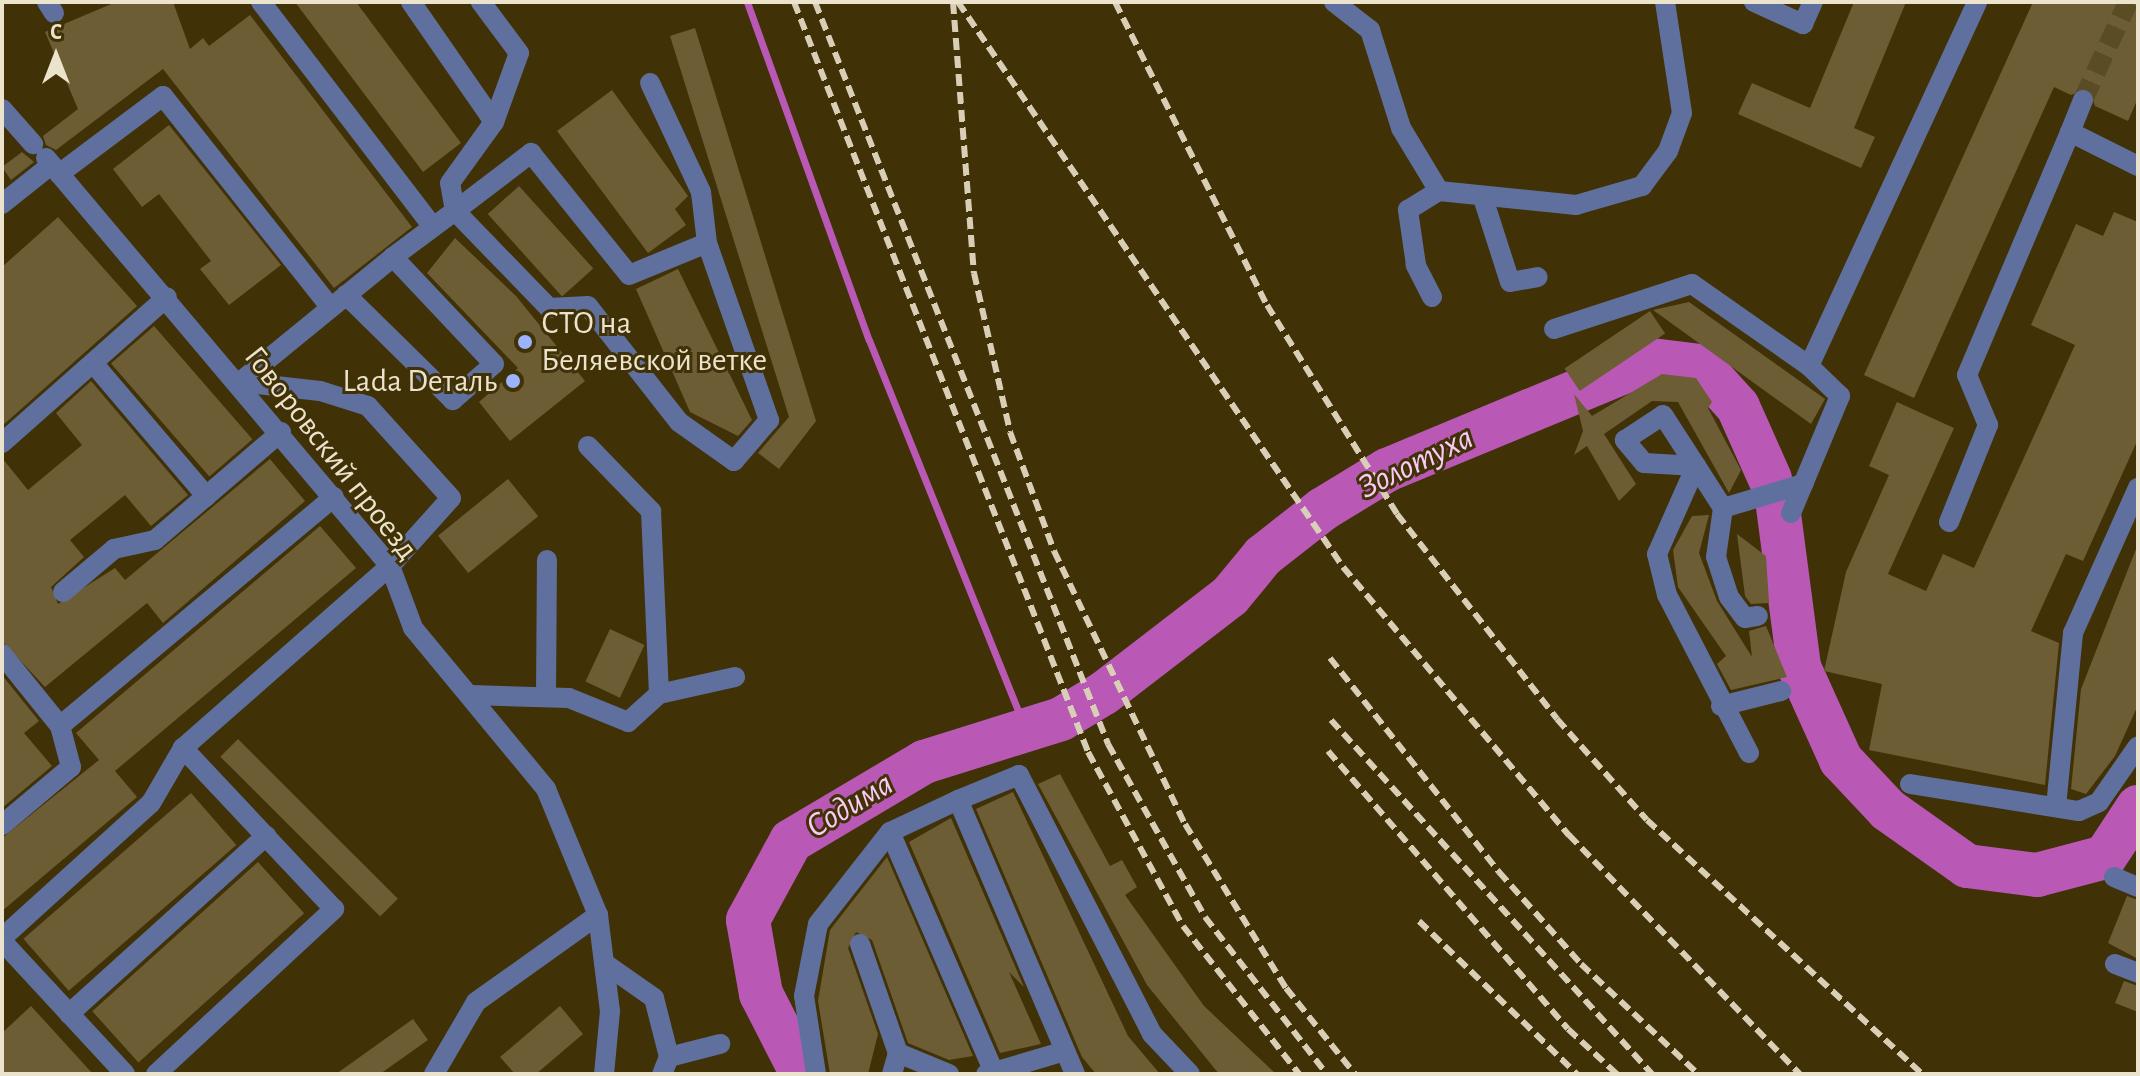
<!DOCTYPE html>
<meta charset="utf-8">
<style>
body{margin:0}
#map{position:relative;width:2140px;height:1076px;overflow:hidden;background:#403106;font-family:"Alegreya Sans",sans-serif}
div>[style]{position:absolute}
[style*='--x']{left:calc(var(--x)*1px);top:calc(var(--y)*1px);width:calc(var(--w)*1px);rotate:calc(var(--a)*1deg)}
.stream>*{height:7px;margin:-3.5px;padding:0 3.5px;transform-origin:3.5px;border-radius:3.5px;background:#b959b5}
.river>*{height:44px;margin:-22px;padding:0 22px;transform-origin:22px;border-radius:22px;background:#b959b5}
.building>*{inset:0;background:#6d5d35;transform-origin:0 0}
.minor-tunnel>*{height:20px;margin-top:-10px;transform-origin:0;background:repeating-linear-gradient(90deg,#5a4c24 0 20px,transparent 0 30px)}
.minor>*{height:20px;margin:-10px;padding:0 10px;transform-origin:10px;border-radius:10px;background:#60709e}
.rail>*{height:6px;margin-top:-3px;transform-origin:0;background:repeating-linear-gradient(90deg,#d9cfb7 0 12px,transparent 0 18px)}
.dots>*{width:22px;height:22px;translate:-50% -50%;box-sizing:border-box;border:4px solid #403106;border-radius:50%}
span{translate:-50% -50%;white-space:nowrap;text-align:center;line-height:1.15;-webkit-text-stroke:6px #403106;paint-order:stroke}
.poi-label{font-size:32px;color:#ece3cd}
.left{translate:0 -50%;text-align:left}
.right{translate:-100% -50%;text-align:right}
.street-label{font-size:32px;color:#ece3cd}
.water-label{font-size:34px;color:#facaf6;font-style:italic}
.frame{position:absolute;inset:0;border:4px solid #ece3cd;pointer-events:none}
.north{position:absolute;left:16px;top:16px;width:80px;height:80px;-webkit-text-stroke:6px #403106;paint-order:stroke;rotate:0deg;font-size:22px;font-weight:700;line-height:32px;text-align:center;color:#ece3cd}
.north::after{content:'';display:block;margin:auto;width:28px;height:36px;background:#ece3cd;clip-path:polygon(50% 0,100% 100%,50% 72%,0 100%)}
</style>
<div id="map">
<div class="stream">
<i style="--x:747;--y:2;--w:359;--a:70.2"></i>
<i style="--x:869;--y:340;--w:420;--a:68.1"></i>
</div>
<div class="river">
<i style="--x:1777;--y:499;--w:169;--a:82.5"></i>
<i style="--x:1799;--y:667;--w:102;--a:65.7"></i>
<i style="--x:1841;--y:760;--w:69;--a:46.8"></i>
<i style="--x:1888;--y:810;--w:97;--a:35.3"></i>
<i style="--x:1967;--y:866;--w:71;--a:7.3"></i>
<i style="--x:2037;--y:875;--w:70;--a:-14.8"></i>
<i style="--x:2105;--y:857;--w:60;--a:-56.6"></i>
<i style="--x:802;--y:1074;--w:90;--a:-117.1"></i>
<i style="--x:761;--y:994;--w:75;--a:-100"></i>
<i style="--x:748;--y:920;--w:90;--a:-61.4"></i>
<i style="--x:791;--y:841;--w:155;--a:-30.7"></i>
<i style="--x:924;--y:762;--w:144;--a:-17.4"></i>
<i style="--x:1061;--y:719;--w:50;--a:-31.2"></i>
<i style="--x:1104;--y:693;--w:159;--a:-37.6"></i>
<i style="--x:1230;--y:596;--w:52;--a:-50.5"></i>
<i style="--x:1263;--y:556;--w:76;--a:-38.1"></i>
<i style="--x:1323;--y:509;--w:75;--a:-31.4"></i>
<i style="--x:1387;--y:470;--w:287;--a:-22.5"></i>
<i style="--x:1652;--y:360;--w:49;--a:7"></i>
<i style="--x:1701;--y:366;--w:55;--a:47.9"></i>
<i style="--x:1738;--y:407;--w:79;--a:66"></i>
</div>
<div class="building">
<i style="clip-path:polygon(116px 2px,173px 2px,190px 49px,203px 38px,209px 46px,250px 15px,412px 227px,334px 288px,163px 69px,56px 150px,46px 145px,43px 136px,78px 109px,45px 32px)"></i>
<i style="clip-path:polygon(295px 2px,356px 2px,461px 143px,423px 172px)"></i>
<i style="clip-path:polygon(1854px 2px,1906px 2px,1854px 128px,1875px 137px,1861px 168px,1738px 114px,1752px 83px,1810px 108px)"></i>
<i style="clip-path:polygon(2033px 2px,2138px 2px,2138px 98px,2128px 121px,2095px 106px,2089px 88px,2071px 95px,2054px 87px,1914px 398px,1864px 375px)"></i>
<i style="clip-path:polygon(695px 28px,816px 421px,779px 469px,758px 453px,789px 417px,670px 36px)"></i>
<i style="clip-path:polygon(612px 90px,688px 196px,675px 209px,686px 225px,648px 253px,557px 131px)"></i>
<i style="clip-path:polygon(169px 125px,281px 265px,229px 305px,200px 269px,211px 261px,159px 194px,142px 207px,113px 169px)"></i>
<i style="clip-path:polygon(22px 152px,34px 162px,11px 180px,2px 167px)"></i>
<i style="left:519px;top:186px;width:111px;height:42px;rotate:48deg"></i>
<i style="clip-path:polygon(2114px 212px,2138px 222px,2138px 439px,2083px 561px,2066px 554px,2031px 631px,2059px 643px,2045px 785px,1869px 750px,1882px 684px,1824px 671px,1846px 572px,1889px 475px,1869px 466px,1897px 402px,1954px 428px,1888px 574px,1926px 591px,1943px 554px,1974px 568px,2075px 345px,2031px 325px,2076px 224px,2103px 236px)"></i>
<i style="clip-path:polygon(58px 217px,137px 306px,2px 426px,2px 267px)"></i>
<i style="clip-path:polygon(455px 238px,516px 296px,585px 381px,510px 441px,479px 402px,518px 368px,427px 273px)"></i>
<i style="clip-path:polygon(678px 269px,752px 420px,738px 436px,690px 412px,636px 289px)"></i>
<i style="clip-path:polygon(1689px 302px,1825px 399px,1811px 424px,1653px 310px)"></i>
<i style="left:1650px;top:311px;width:27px;height:103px;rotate:56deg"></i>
<i style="left:154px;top:326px;width:150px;height:57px;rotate:49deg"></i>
<i style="clip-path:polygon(1662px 374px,1696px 378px,1712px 402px,1708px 408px,1741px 470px,1729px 493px,1678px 402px,1652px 401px,1604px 434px,1636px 484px,1619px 501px,1587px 446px,1574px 455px,1583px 431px,1574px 394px,1592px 416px)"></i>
<i style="clip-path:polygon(91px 381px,188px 495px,151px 526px,125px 495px,70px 540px,84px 557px,51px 587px,58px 604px,115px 568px,125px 580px,270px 459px,305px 501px,163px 623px,147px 603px,45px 687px,2px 641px,2px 458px,28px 490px,82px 445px,56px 413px)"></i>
<i style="left:508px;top:479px;width:48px;height:90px;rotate:51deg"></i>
<i style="clip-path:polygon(1709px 515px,1699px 553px,1717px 601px,1752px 657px,1749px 631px,1766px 626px,1787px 677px,1731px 690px,1717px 664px,1726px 656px,1678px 587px,1673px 550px,1692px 516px)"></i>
<i style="clip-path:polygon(320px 526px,356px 568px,115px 771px,137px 797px,2px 911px,2px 838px,99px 760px,76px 733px)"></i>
<i style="clip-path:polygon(1737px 534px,1766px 556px,1769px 603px,1751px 604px,1745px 596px)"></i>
<i style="clip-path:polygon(2138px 544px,2138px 705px,2115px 756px,2086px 794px,2071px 789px,2081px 689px)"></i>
<i style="left:610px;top:629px;width:38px;height:58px;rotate:25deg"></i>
<i style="clip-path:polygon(2px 675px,39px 721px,24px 733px,52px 766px,2px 808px)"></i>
<i style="left:238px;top:739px;width:226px;height:25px;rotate:45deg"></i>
<i style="clip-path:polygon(1060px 774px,1110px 866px,1122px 860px,1137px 887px,1125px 895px,1204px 1006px,1276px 1074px,1219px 1074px,1147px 985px,1038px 784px)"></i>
<i style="clip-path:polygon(1013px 792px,1128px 1036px,1160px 1074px,1096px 1074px,1082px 1057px,976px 809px)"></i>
<i style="left:191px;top:793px;width:69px;height:222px;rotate:49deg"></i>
<i style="clip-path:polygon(951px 818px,1024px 987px,1009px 972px,1041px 1044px,1000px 1053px,909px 842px)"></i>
<i style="clip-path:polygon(887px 857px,973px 1056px,949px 1060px,908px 1043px,872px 940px,856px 932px,848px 948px,878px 1034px,868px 1074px,830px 1074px,818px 1001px,830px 930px)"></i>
<i style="left:258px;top:862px;width:69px;height:223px;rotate:48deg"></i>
<i style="clip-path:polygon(2127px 896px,2138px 900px,2138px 959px,2108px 943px)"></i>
<i style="clip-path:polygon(2124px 981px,2138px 986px,2138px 1012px,2115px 1003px)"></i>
<i style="clip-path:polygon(31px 1006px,93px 1074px,2px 1074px,2px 1033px)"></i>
<i style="clip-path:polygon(560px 1006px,583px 1034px,536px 1074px,515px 1074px,500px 1057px)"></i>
<i style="clip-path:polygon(413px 1019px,428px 1040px,380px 1074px,336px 1074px)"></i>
</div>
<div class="minor-tunnel">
<i style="--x:2083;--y:100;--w:108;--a:-65.3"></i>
</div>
<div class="minor">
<i style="--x:47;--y:2;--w:13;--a:58"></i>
<i style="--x:261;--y:2;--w:283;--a:52.6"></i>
<i style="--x:411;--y:2;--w:146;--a:55.3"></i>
<i style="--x:1334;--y:2;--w:46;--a:37.9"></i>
<i style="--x:1370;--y:30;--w:103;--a:72.4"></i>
<i style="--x:1401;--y:128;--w:74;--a:58.9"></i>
<i style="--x:1439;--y:191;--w:138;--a:5.8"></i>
<i style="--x:1576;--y:205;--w:69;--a:-16.1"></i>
<i style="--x:1642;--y:186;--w:44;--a:-53.4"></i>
<i style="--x:1668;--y:151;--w:40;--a:-69.8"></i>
<i style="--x:1682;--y:113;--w:112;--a:-98.7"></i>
<i style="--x:1754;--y:2;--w:54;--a:24.2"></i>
<i style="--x:1803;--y:24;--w:24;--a:-66"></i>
<i style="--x:650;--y:83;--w:120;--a:64.9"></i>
<i style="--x:701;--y:192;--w:51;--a:83.3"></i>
<i style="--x:2083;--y:100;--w:35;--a:112"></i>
<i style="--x:2070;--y:132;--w:76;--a:26.6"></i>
<i style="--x:2;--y:109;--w:47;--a:48.5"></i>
<i style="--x:46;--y:158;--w:534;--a:49.86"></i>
<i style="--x:390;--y:566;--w:66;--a:69.6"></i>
<i style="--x:413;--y:628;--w:209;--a:50.4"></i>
<i style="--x:546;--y:789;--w:136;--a:67.6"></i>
<i style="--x:598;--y:915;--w:97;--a:82.9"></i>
<i style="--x:610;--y:1011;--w:63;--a:95.4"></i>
<i style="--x:59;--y:174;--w:130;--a:-36.9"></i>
<i style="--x:163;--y:96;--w:270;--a:51.6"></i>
<i style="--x:1483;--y:198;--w:88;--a:72.2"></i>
<i style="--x:1510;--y:282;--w:28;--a:-10"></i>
<i style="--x:2;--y:204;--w:63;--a:-38.5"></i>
<i style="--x:393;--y:257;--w:77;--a:-36.6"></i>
<i style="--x:455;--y:211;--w:96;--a:-37.3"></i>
<i style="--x:531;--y:153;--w:156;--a:51.2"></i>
<i style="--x:629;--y:275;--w:84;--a:-22.3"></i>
<i style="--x:707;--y:243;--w:188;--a:70.7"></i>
<i style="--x:769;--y:420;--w:54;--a:130.5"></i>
<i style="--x:734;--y:461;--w:67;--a:-144.7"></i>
<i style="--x:679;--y:422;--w:147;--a:-128.1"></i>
<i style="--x:588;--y:306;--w:39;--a:177"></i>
<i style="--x:549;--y:308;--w:135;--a:-134.1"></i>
<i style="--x:455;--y:211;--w:28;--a:-100"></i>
<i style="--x:450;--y:183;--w:75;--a:-54.2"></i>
<i style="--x:494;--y:122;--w:73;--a:-70.1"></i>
<i style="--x:519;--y:53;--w:64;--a:-126.7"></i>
<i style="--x:1432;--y:297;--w:36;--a:-117"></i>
<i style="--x:1416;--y:265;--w:56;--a:-98.3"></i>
<i style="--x:1408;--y:210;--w:36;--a:-32"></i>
<i style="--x:1554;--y:329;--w:145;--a:-18.1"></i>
<i style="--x:1692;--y:284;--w:143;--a:35"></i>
<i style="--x:1809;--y:366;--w:401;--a:-65.2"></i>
<i style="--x:93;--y:363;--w:175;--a:49.6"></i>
<i style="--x:240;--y:382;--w:198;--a:-39.2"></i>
<i style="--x:393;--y:257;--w:147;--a:46.7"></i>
<i style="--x:494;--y:364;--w:55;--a:138.7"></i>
<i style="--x:453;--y:400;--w:150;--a:-135.5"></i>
<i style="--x:2;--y:443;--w:220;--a:-41.5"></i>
<i style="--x:588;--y:446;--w:91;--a:45.9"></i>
<i style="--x:651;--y:511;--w:183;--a:87.5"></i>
<i style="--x:1723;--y:508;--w:49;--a:98.1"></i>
<i style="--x:1716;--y:557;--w:42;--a:72"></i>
<i style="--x:1729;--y:597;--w:26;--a:53"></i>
<i style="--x:1745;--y:618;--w:13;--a:-9"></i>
<i style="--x:1791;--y:513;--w:127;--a:-67.3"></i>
<i style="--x:1840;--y:396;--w:43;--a:-135.9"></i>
<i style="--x:1949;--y:522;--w:105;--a:-68.1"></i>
<i style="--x:1988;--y:425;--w:54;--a:-112.8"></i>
<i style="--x:1967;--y:375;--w:264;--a:-67"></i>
<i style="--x:63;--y:592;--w:67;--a:-40.1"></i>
<i style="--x:114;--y:549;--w:42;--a:-12.4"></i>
<i style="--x:155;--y:540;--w:166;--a:-40.6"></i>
<i style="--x:2;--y:654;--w:92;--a:51.1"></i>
<i style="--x:472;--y:695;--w:97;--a:1.8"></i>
<i style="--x:569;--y:698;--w:64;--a:22.1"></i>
<i style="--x:628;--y:722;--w:42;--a:-42.1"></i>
<i style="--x:659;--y:694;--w:78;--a:-12.6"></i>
<i style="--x:546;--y:697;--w:137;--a:-89.6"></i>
<i style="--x:1721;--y:706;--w:62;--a:-14"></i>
<i style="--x:1749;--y:753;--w:178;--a:-117.4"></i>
<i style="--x:1667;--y:595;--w:42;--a:-103.7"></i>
<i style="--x:1657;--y:554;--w:96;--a:-66.1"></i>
<i style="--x:1696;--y:466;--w:52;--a:-176.7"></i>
<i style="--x:1644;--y:463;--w:30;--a:-130"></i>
<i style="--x:1625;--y:440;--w:45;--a:-33.3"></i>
<i style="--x:1663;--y:415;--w:61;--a:57.1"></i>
<i style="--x:1696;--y:466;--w:50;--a:57.3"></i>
<i style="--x:1723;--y:508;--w:84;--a:-16.7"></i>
<i style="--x:1910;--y:784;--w:171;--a:9.1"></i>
<i style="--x:2079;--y:811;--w:22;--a:-24"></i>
<i style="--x:2099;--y:802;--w:68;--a:-55.1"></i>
<i style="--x:958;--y:800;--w:75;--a:154.8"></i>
<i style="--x:890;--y:832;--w:262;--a:66.6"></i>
<i style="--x:994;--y:1072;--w:8;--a:166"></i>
<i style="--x:2056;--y:807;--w:175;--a:-84.4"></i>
<i style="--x:2073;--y:633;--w:159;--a:-65.9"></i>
<i style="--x:2;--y:825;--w:90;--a:-40"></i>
<i style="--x:71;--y:767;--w:42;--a:-105"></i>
<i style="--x:60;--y:726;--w:357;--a:-39.9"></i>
<i style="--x:2114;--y:877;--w:26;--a:23"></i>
<i style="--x:2;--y:938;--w:201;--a:-42.2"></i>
<i style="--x:151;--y:803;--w:64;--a:-59.8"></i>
<i style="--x:183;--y:748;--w:276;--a:-41.3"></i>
<i style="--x:390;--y:566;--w:91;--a:-48.1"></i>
<i style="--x:451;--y:498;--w:124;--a:-132.1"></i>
<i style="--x:368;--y:406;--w:50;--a:-162.6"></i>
<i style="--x:320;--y:391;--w:81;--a:-173.6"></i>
<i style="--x:2;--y:941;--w:181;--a:47.2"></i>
<i style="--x:860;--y:944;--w:115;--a:70.8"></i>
<i style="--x:604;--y:963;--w:61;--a:35"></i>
<i style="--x:654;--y:998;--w:61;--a:75.7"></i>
<i style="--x:669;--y:1057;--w:18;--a:112"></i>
<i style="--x:2115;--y:964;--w:25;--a:21"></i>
<i style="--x:69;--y:1014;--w:266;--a:-42.1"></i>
<i style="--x:669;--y:1057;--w:53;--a:-14.3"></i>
<i style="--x:994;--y:1072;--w:74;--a:-16.5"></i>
<i style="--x:156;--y:1074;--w:243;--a:-42.8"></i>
<i style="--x:334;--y:909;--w:221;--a:-133.2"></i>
<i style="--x:434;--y:1074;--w:83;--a:-59.7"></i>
<i style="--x:476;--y:1002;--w:150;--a:-35.5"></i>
<i style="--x:816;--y:1074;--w:79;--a:-98.7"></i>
<i style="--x:804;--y:996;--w:73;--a:-79"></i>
<i style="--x:818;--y:924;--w:117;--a:-52"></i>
<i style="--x:892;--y:1074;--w:22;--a:-74"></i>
<i style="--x:898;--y:1053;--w:55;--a:22.4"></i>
<i style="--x:1075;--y:1074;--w:298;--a:-113.1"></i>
<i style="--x:958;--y:800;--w:66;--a:-22.3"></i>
<i style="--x:1019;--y:775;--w:291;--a:62.8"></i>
<i style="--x:1152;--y:1034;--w:55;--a:46.5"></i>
</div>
<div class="rail">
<i style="--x:794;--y:2;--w:806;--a:68.59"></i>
<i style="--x:1088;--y:752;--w:198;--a:61.4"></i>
<i style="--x:1183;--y:926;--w:188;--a:51.9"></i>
<i style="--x:815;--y:2;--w:798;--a:68.45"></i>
<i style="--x:1108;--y:744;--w:198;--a:60.7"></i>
<i style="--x:1205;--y:917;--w:199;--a:52.2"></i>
<i style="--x:953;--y:2;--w:272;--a:85.6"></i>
<i style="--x:974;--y:273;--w:163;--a:77.2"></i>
<i style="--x:1010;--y:432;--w:127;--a:69.7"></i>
<i style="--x:1054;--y:551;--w:303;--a:64.4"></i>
<i style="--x:1185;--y:824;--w:193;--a:58.4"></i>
<i style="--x:1286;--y:988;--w:110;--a:51.3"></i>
<i style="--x:958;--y:2;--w:684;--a:55.73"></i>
<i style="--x:1343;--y:567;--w:351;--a:49.9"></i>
<i style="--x:1569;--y:835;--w:332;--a:46"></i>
<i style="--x:1115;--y:2;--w:339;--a:63.4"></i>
<i style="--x:1267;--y:305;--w:246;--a:58.1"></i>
<i style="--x:1397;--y:514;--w:260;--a:52"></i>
<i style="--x:1557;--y:719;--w:135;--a:48.3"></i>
<i style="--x:1647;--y:820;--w:374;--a:42.7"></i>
<i style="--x:1330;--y:658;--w:273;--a:51.7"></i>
<i style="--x:1499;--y:872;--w:123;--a:48.3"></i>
<i style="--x:1581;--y:964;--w:161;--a:43.2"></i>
<i style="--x:1331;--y:720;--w:478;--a:47.8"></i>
<i style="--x:1328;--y:751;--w:367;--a:49.2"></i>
<i style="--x:1568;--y:1029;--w:67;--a:42.6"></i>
<i style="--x:1419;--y:921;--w:220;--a:44.1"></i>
</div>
<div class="dots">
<i style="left:525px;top:342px;background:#9bb4fd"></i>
<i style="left:513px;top:381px;background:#9bb4fd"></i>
</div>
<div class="poi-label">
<span class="left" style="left:541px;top:342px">СТО на<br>Беляевской ветке</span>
<span class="right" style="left:497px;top:381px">Lada Dеталь</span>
</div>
<div class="street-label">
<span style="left:331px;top:453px;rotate:52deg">Говоровский проезд</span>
</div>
<div class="water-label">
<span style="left:1416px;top:463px;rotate:-26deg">Золотуха</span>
<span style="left:850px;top:806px;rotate:-31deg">Содима</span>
</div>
<div class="frame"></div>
<div class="north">С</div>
</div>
